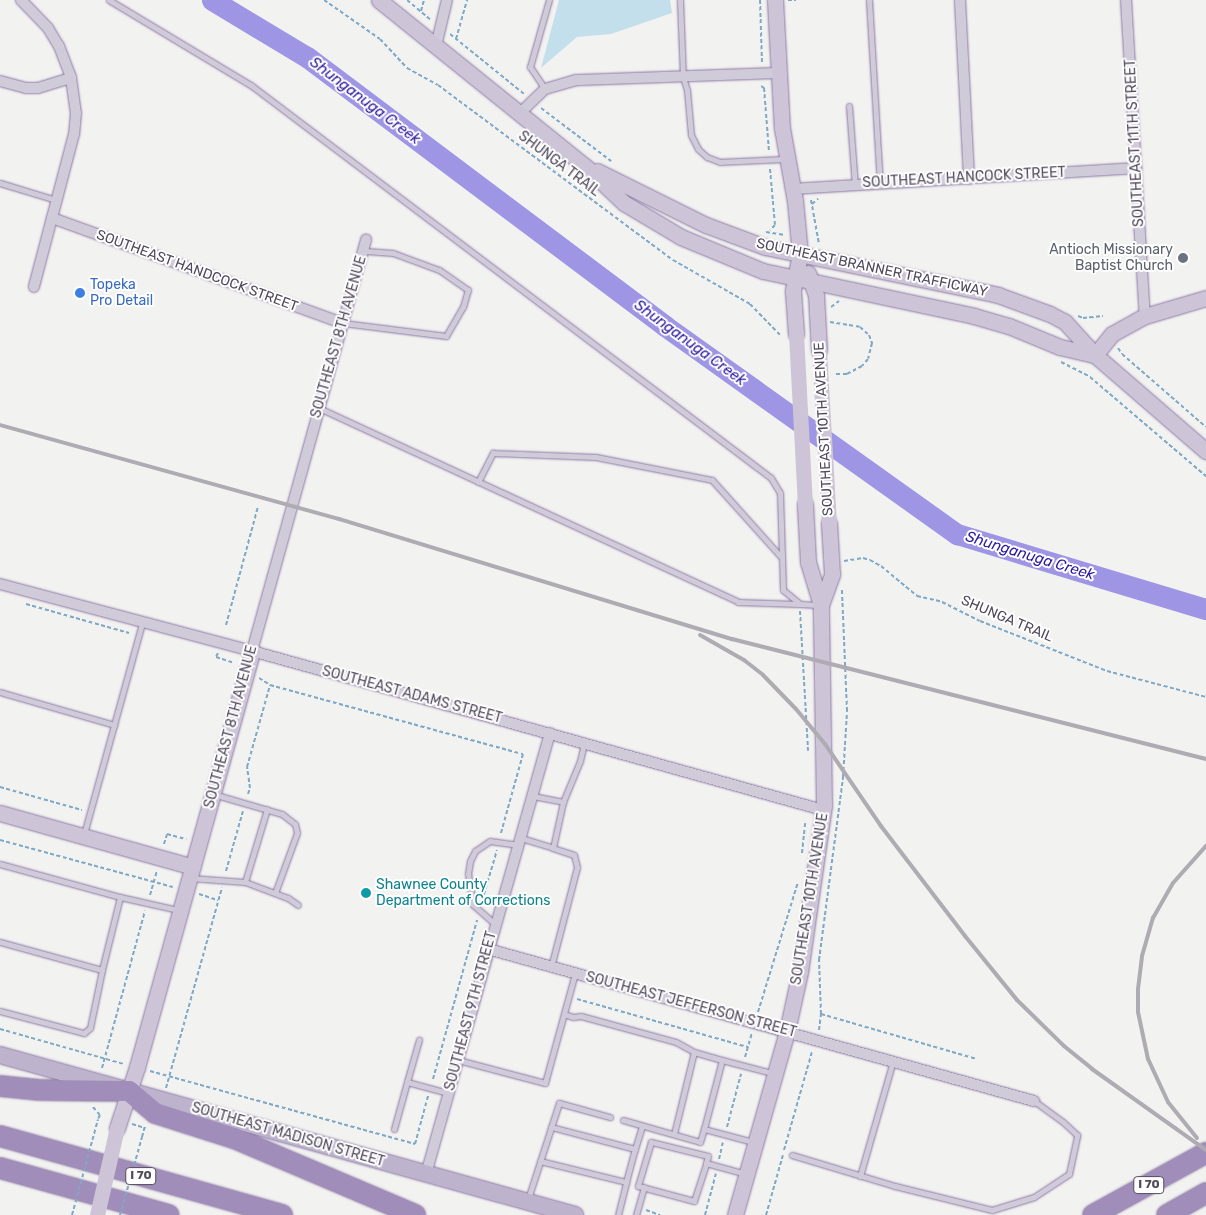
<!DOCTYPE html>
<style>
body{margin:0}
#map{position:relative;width:1206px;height:1215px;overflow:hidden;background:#f2f2f0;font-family:Rubik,sans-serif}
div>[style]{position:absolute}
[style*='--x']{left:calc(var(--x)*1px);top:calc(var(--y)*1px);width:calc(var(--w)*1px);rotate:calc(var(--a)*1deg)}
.green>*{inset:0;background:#c3dfec}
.river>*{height:21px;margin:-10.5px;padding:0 10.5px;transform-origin:10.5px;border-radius:10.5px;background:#9e95e4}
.path>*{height:2px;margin-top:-1px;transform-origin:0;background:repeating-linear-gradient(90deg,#7ea8c7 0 4px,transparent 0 6.5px)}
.roads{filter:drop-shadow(0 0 1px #8c78a6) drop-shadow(0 0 1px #8c78a6)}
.lane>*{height:5px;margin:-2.5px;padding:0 2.5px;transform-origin:2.5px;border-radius:2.5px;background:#d0cbd9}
.street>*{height:10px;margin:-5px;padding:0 5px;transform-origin:5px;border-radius:5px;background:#d0cbd9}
.secondary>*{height:15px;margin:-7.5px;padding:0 7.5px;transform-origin:7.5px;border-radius:7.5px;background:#cdc5d7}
.primary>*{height:16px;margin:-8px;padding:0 8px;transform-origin:8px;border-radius:8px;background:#bdb3cc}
.highway>*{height:20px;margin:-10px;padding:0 10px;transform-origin:10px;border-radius:10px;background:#a08dba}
.rail>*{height:4px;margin:-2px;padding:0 2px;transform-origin:2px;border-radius:2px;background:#afabb2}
.path-bridge>*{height:2px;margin-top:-1px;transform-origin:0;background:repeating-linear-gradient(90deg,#7ea8c7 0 4px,transparent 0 6.5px)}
.secondary-bridge>*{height:15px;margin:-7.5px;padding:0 7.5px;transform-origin:7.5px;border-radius:7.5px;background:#cdc5d7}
.dots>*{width:14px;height:14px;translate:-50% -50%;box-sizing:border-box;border:2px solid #fff;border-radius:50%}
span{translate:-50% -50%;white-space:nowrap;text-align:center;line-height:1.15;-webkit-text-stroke:4px #fff;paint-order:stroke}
.shield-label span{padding:1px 4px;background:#fff;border:1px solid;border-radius:4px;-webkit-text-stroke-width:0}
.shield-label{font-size:12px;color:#514a5c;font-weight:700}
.street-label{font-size:14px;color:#514a5c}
.worship-label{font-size:14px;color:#5b616d}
.right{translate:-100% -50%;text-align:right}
.shop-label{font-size:14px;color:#366cbe}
.left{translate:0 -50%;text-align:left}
.culture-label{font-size:14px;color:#0d838f}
.water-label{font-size:15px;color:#2a1a9f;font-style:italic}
</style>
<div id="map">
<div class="green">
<i style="clip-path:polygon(559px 0,670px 0,672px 13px,611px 34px,577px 37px,541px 68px)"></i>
</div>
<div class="river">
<i style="--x:212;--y:0;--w:111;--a:31"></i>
<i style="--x:307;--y:57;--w:448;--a:36.9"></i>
<i style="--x:665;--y:326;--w:359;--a:35.5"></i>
<i style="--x:957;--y:534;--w:260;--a:16.8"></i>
</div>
<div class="path">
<i style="--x:324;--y:0;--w:68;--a:34.9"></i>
<i style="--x:380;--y:39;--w:40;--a:47"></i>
<i style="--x:407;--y:68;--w:35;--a:29"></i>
<i style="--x:438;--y:85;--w:293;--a:36.7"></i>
<i style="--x:673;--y:260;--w:89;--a:29.7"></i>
<i style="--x:750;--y:304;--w:45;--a:45.9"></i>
<i style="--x:407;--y:0;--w:30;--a:40"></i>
<i style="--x:760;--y:0;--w:62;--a:88.2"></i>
<i style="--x:788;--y:0;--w:8;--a:0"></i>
<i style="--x:421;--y:11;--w:11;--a:-75"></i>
<i style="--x:450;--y:34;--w:95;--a:39"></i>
<i style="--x:456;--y:39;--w:41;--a:-74.2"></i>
<i style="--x:761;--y:86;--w:4;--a:34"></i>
<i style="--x:764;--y:88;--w:64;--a:85.5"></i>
<i style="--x:541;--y:108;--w:88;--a:37.1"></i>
<i style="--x:770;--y:169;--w:56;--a:84.9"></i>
<i style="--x:775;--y:225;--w:7;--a:135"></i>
<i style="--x:811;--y:200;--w:45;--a:79.7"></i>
<i style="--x:812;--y:204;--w:8;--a:-40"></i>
<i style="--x:766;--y:232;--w:19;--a:9"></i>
<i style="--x:831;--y:307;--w:10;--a:-37"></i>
<i style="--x:1078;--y:316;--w:5;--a:22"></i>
<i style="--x:1083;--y:318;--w:20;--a:-6"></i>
<i style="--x:830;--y:322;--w:30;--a:9"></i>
<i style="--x:860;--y:327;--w:12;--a:42"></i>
<i style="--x:869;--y:335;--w:9;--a:69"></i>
<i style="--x:872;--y:343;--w:16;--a:104"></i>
<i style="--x:868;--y:359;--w:9;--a:131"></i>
<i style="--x:862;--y:366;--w:17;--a:152"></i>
<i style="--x:847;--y:374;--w:13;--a:180"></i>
<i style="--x:1118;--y:348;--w:7;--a:56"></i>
<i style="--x:1122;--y:354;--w:111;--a:41"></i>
<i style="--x:1061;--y:362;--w:33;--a:27"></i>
<i style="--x:1090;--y:377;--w:153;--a:40.5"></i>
<i style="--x:844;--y:561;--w:19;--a:-9"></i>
<i style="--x:863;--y:558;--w:7;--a:16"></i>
<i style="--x:870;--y:560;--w:13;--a:29"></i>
<i style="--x:881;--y:566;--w:47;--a:39.8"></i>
<i style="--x:917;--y:596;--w:26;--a:13"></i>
<i style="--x:942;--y:602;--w:42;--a:26.6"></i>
<i style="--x:980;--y:621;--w:136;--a:21.5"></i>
<i style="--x:1107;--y:671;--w:102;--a:14.7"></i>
<i style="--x:26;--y:604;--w:107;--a:15.7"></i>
<i style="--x:800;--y:611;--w:140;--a:86.7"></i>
<i style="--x:226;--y:625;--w:123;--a:-74.9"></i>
<i style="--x:218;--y:653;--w:4;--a:117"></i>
<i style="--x:216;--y:657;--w:19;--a:18"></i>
<i style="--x:259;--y:678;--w:13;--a:32"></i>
<i style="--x:270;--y:685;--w:262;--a:15.3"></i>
<i style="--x:523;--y:754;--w:82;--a:105.6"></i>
<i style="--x:0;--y:787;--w:85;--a:15.7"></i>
<i style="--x:248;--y:794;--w:6;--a:-72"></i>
<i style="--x:250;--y:788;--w:21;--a:-98"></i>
<i style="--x:247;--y:767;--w:85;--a:-74.3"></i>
<i style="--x:0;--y:840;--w:179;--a:15.2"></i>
<i style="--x:164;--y:844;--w:10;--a:-73"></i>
<i style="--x:167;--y:834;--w:20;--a:15"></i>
<i style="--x:802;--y:853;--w:30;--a:-84"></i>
<i style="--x:226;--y:871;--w:62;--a:-74.2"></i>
<i style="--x:199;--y:894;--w:20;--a:18"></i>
<i style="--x:150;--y:895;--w:26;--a:-74"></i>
<i style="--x:482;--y:901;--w:53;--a:-73.6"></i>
<i style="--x:577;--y:999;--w:178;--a:15.7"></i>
<i style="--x:758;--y:1012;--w:136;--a:-72.9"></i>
<i style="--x:821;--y:1014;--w:162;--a:16.1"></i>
<i style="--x:0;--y:1029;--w:129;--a:15.8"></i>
<i style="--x:819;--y:1030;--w:16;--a:-83"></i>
<i style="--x:821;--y:1014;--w:54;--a:-92.1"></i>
<i style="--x:819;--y:960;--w:185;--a:-82.5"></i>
<i style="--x:843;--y:777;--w:66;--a:-86.5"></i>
<i style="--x:847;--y:711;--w:121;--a:-92.4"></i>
<i style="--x:745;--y:1057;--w:25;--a:-74"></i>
<i style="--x:102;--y:1068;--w:163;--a:-74.7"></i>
<i style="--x:150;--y:1071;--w:275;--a:15.4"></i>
<i style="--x:415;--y:1144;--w:50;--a:-74.8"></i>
<i style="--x:433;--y:1079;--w:165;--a:-74.5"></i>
<i style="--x:166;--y:1088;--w:208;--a:-74.4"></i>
<i style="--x:93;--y:1107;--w:11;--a:49"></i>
<i style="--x:100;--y:1115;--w:4;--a:117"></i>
<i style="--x:132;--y:1124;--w:14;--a:17"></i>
<i style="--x:727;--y:1127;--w:55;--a:-75.2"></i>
<i style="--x:142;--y:1137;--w:11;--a:-75"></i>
<i style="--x:784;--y:1150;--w:102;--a:-74.1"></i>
<i style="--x:719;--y:1159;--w:17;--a:-77"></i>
<i style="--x:646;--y:1210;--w:15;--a:20"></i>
<i style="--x:705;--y:1215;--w:43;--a:-75.3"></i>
<i style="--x:766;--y:1215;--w:62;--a:-74.2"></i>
</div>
<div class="roads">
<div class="lane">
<i style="--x:109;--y:0;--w:167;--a:31"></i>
<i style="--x:252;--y:86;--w:650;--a:37.06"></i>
<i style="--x:771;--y:478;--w:17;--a:59"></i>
<i style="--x:780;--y:493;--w:97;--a:88.2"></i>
<i style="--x:783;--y:590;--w:22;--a:39"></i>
<i style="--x:800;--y:604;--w:18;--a:3"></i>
<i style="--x:680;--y:0;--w:77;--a:87.8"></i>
<i style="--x:683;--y:77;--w:14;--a:73"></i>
<i style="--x:687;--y:90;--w:45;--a:84.9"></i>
<i style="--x:691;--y:135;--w:16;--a:63"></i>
<i style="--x:698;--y:149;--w:12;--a:42"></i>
<i style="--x:707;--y:157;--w:14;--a:21"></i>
<i style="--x:720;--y:162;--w:67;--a:-2.6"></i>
<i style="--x:869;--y:0;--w:183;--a:86.6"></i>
<i style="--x:545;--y:89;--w:27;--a:-124"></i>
<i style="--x:530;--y:67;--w:70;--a:-74.2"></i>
<i style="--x:849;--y:106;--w:79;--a:85.7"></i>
<i style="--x:0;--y:183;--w:59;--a:16.9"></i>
<i style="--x:343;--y:323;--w:104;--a:7.2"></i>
<i style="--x:446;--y:336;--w:34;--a:-60"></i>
<i style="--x:463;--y:307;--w:18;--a:-74"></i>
<i style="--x:468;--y:290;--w:35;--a:-145"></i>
<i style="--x:439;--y:270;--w:49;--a:-159.7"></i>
<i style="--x:393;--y:253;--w:31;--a:-176"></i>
<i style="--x:319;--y:408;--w:462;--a:24.8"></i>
<i style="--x:738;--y:602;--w:61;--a:1.9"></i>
<i style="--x:478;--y:482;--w:33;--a:-63"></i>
<i style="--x:493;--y:453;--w:103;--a:2.2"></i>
<i style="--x:596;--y:457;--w:118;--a:11.2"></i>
<i style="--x:712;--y:480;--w:105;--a:48.1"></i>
<i style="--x:0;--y:692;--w:119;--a:16.1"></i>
<i style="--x:213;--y:794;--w:72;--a:16.2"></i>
<i style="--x:282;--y:814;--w:16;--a:38"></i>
<i style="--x:295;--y:824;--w:9;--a:77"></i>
<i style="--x:297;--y:833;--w:64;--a:110.1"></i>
<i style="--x:533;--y:796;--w:31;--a:11"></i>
<i style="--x:84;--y:834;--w:219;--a:-74.6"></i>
<i style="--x:521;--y:838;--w:34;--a:17"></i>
<i style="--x:0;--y:864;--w:124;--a:15.4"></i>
<i style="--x:120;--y:897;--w:75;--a:103.9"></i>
<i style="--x:102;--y:970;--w:106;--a:-164.6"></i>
<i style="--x:190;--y:878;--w:55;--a:4.2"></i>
<i style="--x:245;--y:882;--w:46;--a:20.4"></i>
<i style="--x:288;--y:898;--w:12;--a:35"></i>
<i style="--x:245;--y:882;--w:76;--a:-73.2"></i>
<i style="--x:120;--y:897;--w:59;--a:12.6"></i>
<i style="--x:495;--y:924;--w:29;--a:-139"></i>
<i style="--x:473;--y:905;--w:31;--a:-99"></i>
<i style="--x:468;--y:874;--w:13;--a:-81"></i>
<i style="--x:470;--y:861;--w:11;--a:-63"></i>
<i style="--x:475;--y:851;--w:18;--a:-34"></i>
<i style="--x:490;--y:841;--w:29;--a:8"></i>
<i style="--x:551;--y:967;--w:103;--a:-75.4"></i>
<i style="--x:577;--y:867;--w:12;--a:-104"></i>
<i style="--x:574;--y:855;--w:22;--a:-162"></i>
<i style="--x:553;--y:848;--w:47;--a:-77.7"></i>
<i style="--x:563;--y:802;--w:44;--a:-67.5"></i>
<i style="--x:580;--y:761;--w:18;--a:-77"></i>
<i style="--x:0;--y:1011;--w:87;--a:14.7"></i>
<i style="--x:84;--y:1033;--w:8;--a:-40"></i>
<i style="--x:90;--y:1028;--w:59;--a:-78.3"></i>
<i style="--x:564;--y:1014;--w:9;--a:18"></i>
<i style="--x:573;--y:1017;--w:8;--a:-7"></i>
<i style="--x:581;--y:1016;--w:98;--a:15.3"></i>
<i style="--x:676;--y:1042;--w:21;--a:29"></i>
<i style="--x:694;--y:1052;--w:29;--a:16"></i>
<i style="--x:458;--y:1060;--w:90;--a:14.8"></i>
<i style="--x:545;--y:1083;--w:114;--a:-74.7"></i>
<i style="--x:407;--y:1082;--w:44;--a:-74.1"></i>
<i style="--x:623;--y:1120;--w:80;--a:15.9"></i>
<i style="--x:700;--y:1142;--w:14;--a:-73"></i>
<i style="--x:394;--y:1129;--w:49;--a:-74.5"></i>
<i style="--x:407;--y:1082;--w:42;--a:15"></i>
<i style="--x:674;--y:1134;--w:84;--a:-76.3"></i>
<i style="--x:753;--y:1142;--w:51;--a:-165.1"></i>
<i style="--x:704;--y:1129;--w:71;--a:-75.4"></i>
<i style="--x:722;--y:1060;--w:52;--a:14.6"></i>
<i style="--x:635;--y:1149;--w:24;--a:-73"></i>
<i style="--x:792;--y:1155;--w:108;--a:16.8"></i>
<i style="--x:895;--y:1186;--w:100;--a:13.9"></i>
<i style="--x:992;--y:1210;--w:44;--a:-17.2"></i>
<i style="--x:1034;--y:1197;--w:42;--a:-33.3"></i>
<i style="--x:1069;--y:1174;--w:40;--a:-78"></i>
<i style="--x:1077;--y:1135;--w:19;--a:-137"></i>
<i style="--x:1063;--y:1122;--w:36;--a:-144"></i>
<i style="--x:540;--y:1161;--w:89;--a:13.7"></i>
<i style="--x:626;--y:1182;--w:34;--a:-75"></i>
<i style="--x:635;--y:1149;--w:87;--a:-165.3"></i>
<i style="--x:706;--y:1163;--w:7;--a:-74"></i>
<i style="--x:708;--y:1156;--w:59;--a:-166.2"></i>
<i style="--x:651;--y:1142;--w:46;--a:106.5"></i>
<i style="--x:638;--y:1186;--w:58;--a:15"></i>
<i style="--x:694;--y:1201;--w:40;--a:-72"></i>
<i style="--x:706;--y:1163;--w:41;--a:15.4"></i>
<i style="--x:860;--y:1176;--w:120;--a:-74"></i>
<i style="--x:528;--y:1199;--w:101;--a:-72.1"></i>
<i style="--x:559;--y:1103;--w:53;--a:15.4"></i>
<i style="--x:618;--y:1215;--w:34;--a:-76"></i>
<i style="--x:636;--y:1215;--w:29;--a:-74"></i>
</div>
<div class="street">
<i style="--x:21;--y:0;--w:39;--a:46"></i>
<i style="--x:48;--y:28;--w:21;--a:59"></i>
<i style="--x:59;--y:46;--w:34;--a:69"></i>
<i style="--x:71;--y:78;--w:35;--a:82"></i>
<i style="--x:76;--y:113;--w:21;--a:95"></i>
<i style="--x:74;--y:134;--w:158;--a:104.7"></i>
<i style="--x:960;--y:0;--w:179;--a:87.1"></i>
<i style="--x:1126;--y:0;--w:317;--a:86.6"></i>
<i style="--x:436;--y:46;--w:47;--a:-76.6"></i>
<i style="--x:0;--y:81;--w:27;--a:15"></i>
<i style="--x:26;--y:88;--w:12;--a:0"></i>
<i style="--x:38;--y:88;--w:34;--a:-17"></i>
<i style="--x:519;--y:114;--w:36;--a:-44"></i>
<i style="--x:545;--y:89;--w:33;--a:-16"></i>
<i style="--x:577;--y:80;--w:202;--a:-2"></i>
<i style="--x:793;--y:189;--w:344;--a:-3.5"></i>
<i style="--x:52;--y:218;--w:308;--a:19.9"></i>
<i style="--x:0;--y:584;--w:261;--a:14.9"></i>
<i style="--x:252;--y:651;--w:593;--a:15.56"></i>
<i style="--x:252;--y:651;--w:427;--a:-74.5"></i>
<i style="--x:488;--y:949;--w:567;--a:15.56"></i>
<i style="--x:426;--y:1174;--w:458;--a:-74.3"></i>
</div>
<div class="secondary">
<i style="--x:379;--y:0;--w:266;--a:38.9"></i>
<i style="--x:586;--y:167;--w:52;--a:43.5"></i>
<i style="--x:624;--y:203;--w:66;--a:30.8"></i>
<i style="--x:681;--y:237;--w:89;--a:22.5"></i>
<i style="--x:763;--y:271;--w:216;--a:12"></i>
<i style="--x:974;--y:316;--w:36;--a:16"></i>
<i style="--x:1009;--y:326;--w:55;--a:22.4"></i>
<i style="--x:1060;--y:347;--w:36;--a:13"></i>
<i style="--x:775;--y:0;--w:128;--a:86.9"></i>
<i style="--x:782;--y:128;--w:74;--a:79.9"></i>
<i style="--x:795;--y:201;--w:53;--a:84.6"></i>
<i style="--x:800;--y:254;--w:38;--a:101"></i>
<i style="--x:793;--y:291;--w:43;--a:86"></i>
<i style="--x:597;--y:171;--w:122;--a:26.4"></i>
<i style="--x:706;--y:225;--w:63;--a:20.4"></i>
<i style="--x:765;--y:247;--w:238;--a:11.6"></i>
<i style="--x:998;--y:295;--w:55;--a:20.1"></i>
<i style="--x:1050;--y:314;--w:17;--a:28"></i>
<i style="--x:1065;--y:322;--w:45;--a:47.7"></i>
<i style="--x:1095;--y:355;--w:147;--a:40.9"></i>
<i style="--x:808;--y:273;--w:23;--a:70"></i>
<i style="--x:816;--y:295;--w:55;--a:86.9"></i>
<i style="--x:1095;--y:355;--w:27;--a:-51"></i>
<i style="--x:1112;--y:334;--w:38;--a:-29"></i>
<i style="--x:1145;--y:316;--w:64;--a:-16.4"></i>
<i style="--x:821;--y:605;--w:33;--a:-70"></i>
<i style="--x:832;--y:574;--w:51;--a:-93.4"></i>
<i style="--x:0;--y:813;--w:200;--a:15.6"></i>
<i style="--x:117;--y:1128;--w:64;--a:-71.8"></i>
<i style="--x:137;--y:1067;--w:432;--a:-74.5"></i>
<i style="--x:735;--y:1215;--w:191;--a:-74.2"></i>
<i style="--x:787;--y:1031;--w:60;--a:-77.6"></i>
<i style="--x:800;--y:972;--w:168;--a:-81.8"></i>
<i style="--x:824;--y:806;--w:201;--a:-90.9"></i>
<i style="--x:821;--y:605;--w:45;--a:-106.8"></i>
<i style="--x:808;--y:562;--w:58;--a:-93"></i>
</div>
<div class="primary">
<i style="--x:0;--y:1055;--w:597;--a:15.55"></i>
</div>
<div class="highway">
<i style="--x:0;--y:1086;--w:40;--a:5.7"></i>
<i style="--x:40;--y:1090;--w:89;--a:0.6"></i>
<i style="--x:129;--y:1091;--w:34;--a:40"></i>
<i style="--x:155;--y:1113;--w:83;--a:17.6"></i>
<i style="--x:234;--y:1138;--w:197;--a:23"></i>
<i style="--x:0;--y:1136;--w:293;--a:15.6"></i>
<i style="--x:0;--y:1168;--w:175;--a:15.5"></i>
<i style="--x:1093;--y:1215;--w:129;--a:-28.8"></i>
<i style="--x:1167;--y:1215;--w:45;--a:-29.4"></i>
</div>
</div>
<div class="rail">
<i style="--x:0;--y:425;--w:352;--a:15.5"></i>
<i style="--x:339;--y:519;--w:411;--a:17"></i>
<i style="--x:732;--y:639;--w:489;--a:14.2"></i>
<i style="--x:700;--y:635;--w:51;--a:29.6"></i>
<i style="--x:744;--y:660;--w:24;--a:38"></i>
<i style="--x:763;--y:675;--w:47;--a:45.9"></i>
<i style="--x:796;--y:709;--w:45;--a:50.4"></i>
<i style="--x:825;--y:744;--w:99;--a:55.7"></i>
<i style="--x:881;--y:826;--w:138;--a:52.6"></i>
<i style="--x:965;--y:936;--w:82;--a:50.9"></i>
<i style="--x:1017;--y:1000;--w:66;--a:44.4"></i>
<i style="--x:1064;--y:1046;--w:36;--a:39"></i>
<i style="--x:1092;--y:1069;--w:140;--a:35.4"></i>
<i style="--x:1197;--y:1138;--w:46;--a:-128.9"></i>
<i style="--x:1168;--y:1102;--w:47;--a:-114.9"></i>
<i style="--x:1148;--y:1059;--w:48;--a:-102"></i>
<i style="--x:1138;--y:1012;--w:23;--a:-90"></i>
<i style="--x:1138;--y:989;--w:33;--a:-83"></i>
<i style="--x:1142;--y:956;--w:40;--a:-74"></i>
<i style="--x:1153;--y:918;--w:40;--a:-60.3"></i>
<i style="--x:1173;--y:883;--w:50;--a:-48.3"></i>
</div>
<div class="path-bridge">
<i style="--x:72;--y:1215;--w:99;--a:-74.8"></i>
<i style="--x:120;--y:1215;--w:81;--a:-74.2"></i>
</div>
<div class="secondary-bridge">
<i style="--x:796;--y:334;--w:170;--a:87"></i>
<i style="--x:819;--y:350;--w:173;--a:86.7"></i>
<i style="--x:97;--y:1215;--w:89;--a:-77.1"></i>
</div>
<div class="dots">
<i style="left:1183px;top:258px;background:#6b7280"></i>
<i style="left:80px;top:293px;background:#3f7fe0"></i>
<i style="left:366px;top:893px;background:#0f9aa8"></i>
</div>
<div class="shield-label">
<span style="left:141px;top:1176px">I 70</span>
<span style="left:1149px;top:1185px">I 70</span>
</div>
<div class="street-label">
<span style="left:1135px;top:143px;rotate:-93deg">SOUTHEAST 11TH STREET</span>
<span style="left:559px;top:164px;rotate:37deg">SHUNGA TRAIL</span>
<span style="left:964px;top:178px;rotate:-3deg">SOUTHEAST HANCOCK STREET</span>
<span style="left:872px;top:268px;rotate:12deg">SOUTHEAST BRANNER TRAFFICWAY</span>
<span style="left:197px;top:271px;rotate:20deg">SOUTHEAST HANDCOCK STREET</span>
<span style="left:339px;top:337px;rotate:-74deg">SOUTHEAST 8TH AVENUE</span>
<span style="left:824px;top:429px;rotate:-93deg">SOUTHEAST 10TH AVENUE</span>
<span style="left:1007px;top:619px;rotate:23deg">SHUNGA TRAIL</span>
<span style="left:412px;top:695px;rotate:15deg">SOUTHEAST ADAMS STREET</span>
<span style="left:231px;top:727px;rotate:-75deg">SOUTHEAST 8TH AVENUE</span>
<span style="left:810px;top:899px;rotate:-81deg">SOUTHEAST 10TH AVENUE</span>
<span style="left:691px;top:1005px;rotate:15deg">SOUTHEAST JEFFERSON STREET</span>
<span style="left:471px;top:1011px;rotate:-75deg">SOUTHEAST 9TH STREET</span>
<span style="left:288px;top:1135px;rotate:16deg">SOUTHEAST MADISON STREET</span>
</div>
<div class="worship-label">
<span class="right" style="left:1173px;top:258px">Antioch Missionary<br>Baptist Church</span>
</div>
<div class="shop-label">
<span class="left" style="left:90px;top:293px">Topeka<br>Pro Detail</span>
</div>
<div class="culture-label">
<span class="left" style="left:376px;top:893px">Shawnee County<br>Department of Corrections</span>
</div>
<div class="water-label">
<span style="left:365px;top:101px;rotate:37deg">Shunganuga Creek</span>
<span style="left:690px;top:343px;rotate:36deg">Shunganuga Creek</span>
<span style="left:1030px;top:556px;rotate:17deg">Shunganuga Creek</span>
</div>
</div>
